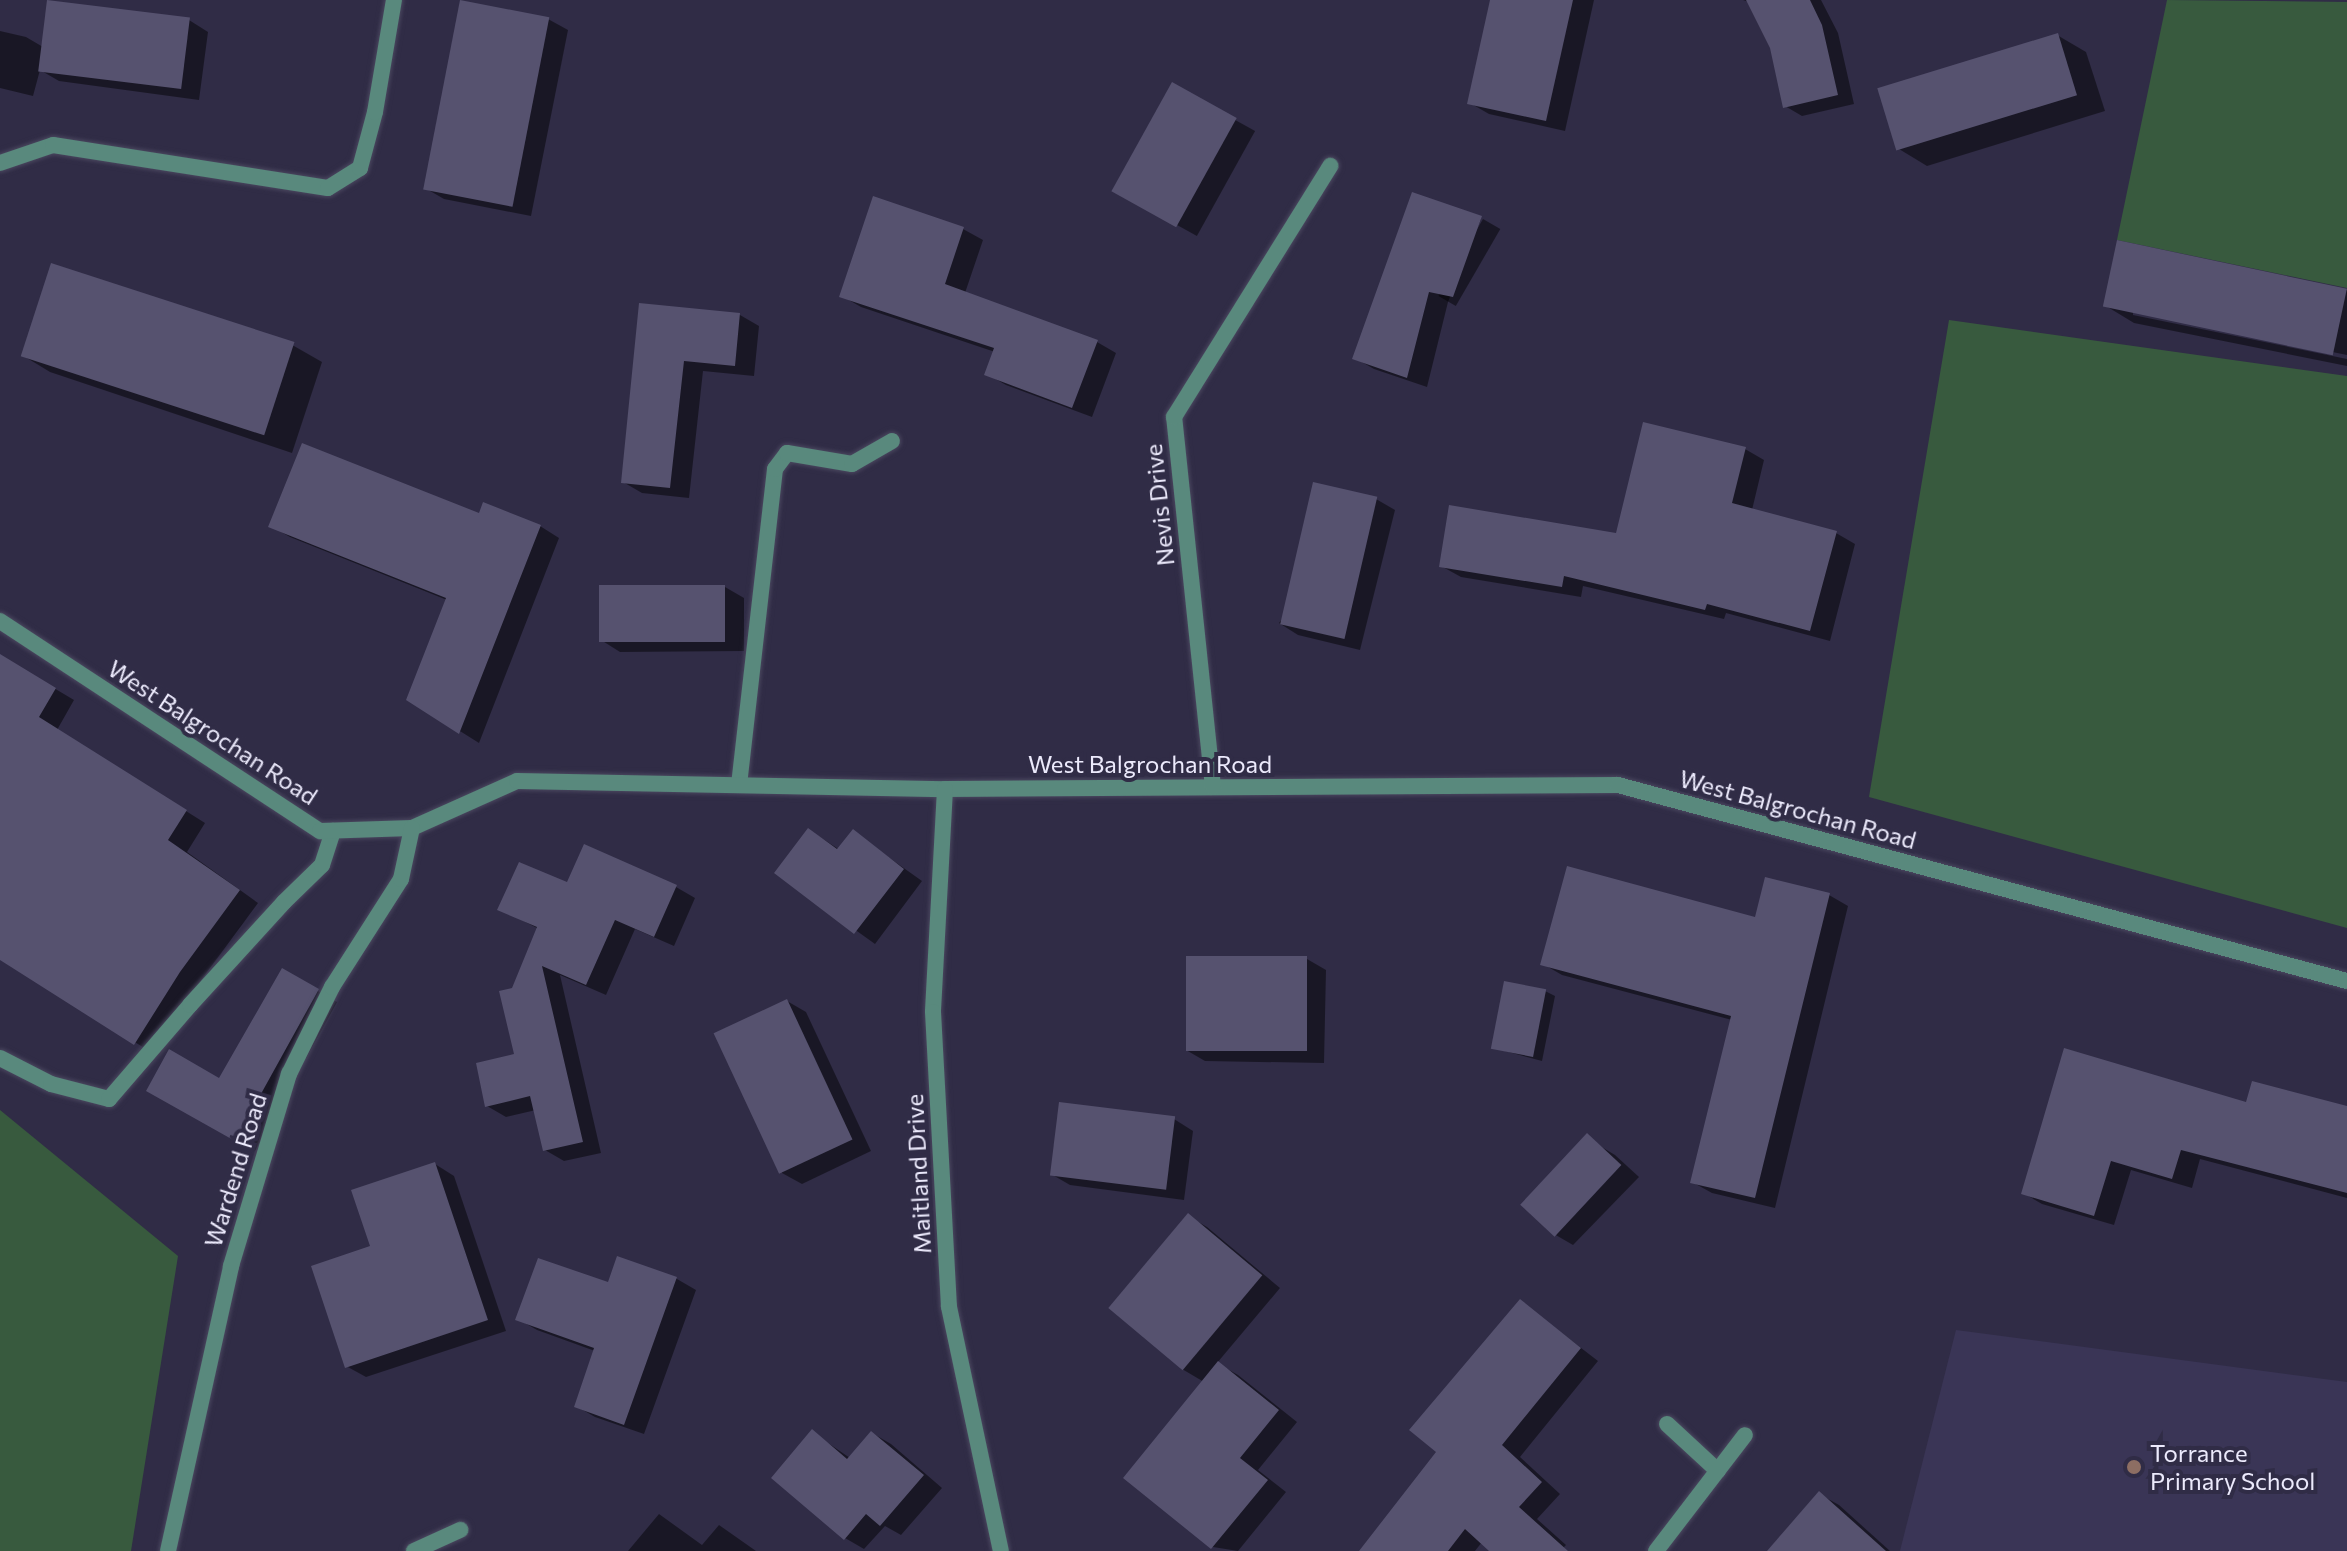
<!DOCTYPE html>
<style>
body{margin:0}
#map{position:relative;width:2347px;height:1551px;overflow:hidden;background:#302c46;font-family:Commissioner,sans-serif}
div>[style]{position:absolute}
[style*='--x']{left:calc(var(--x)*1px);top:calc(var(--y)*1px);width:calc(var(--w)*1px);rotate:calc(var(--a)*1deg)}
.built>*{inset:0;background:#3a3556}
.green>*{inset:0;background:#385a3e}
.shadow>*{inset:0;background:#0007;transform-origin:0 0}
.building>*{inset:0;background:#56526f;transform-origin:0 0}
.roads{filter:drop-shadow(0 0 2px #4a475f) drop-shadow(0 0 2px #4a475f)}
.service>*{height:16px;margin:-8px;padding:0 8px;transform-origin:8px;border-radius:8px;background:#59897d}
.minor>*{height:16px;margin:-8px;padding:0 8px;transform-origin:8px;border-radius:8px;background:#59897d}
.dots>*{width:22px;height:22px;translate:-50% -50%;box-sizing:border-box;border:4px solid #302c46;border-radius:50%}
span{translate:-50% -50%;white-space:nowrap;text-align:center;line-height:1.15;-webkit-text-stroke:8px #302c46;paint-order:stroke}
.street-label{font-size:24px;color:#eceafc}
.poi-label{font-size:24px;color:#eceafc}
.left{translate:0 -50%;text-align:left}
</style>
<div id="map">
<div class="built">
<i style="clip-path:polygon(1956px 1330px,2347px 1382px,2347px 1551px,1900px 1551px)"></i>
</div>
<div class="green">
<i style="clip-path:polygon(2167px 0,2347px 2px,2347px 288px,2117px 240px)"></i>
<i style="clip-path:polygon(1949px 320px,2347px 376px,2347px 928px,1869px 797px)"></i>
<i style="clip-path:polygon(0 1110px,178px 1256px,131px 1551px,0 1551px)"></i>
</div>
<div class="shadow">
<i style="clip-path:polygon(1492px 0,1594px 0,1565px 131px,1489px 114px,1470px 103px)"></i>
<i style="clip-path:polygon(1743px 0,1821px 0,1838px 33px,1854px 104px,1802px 116px,1785px 106px,1771px 48px,1749px 2px)"></i>
<i style="clip-path:polygon(548px 19px,568px 30px,531px 216px,444px 199px,425px 188px)"></i>
<i style="clip-path:polygon(189px 20px,208px 32px,199px 100px,59px 81px,40px 70px,33px 96px,0 88px,0 31px,26px 37px,43px 47px)"></i>
<i style="clip-path:polygon(2057px 35px,2086px 52px,2105px 111px,1927px 166px,1899px 149px)"></i>
<i style="left:1172px;top:85px;width:95px;height:120px;rotate:29deg"></i>
<i style="clip-path:polygon(1413px 195px,1481px 219px,1448px 302px,1427px 387px,1374px 369px,1355px 358px)"></i>
<i style="clip-path:polygon(875px 198px,963px 229px,983px 240px,965px 293px,1097px 342px,1116px 353px,1092px 417px,1006px 385px,987px 374px,995px 352px,861px 307px,842px 296px)"></i>
<i style="left:1483px;top:219px;width:20px;height:89px;rotate:30deg"></i>
<i style="clip-path:polygon(52px 265px,294px 346px,322px 362px,292px 453px,50px 372px,22px 355px)"></i>
<i style="clip-path:polygon(2347px 290px,2347px 355px,2133px 311px,2133px 315px,2347px 359px,2347px 366px,2134px 323px,2106px 306px)"></i>
<i style="clip-path:polygon(641px 305px,740px 315px,759px 326px,754px 376px,703px 371px,689px 498px,642px 493px,623px 482px)"></i>
<i style="clip-path:polygon(1745px 449px,1764px 460px,1752px 510px,1836px 533px,1855px 544px,1830px 641px,1726px 613px,1724px 619px,1583px 586px,1581px 597px,1461px 577px,1441px 566px,1617px 535px)"></i>
<i style="clip-path:polygon(1376px 499px,1395px 510px,1360px 650px,1298px 635px,1279px 623px)"></i>
<i style="clip-path:polygon(480px 516px,540px 526px,559px 538px,479px 743px,409px 699px,447px 600px,290px 537px,271px 526px)"></i>
<i style="clip-path:polygon(725px 587px,744px 598px,744px 651px,620px 652px,601px 640px)"></i>
<i style="clip-path:polygon(0 656px,74px 700px,57px 730px,205px 823px,187px 852px,258px 903px,199px 983px,154px 1054px,0 958px)"></i>
<i style="clip-path:polygon(809px 830px,840px 850px,853px 832px,922px 881px,875px 944px,776px 873px)"></i>
<i style="clip-path:polygon(568px 885px,676px 887px,695px 898px,674px 946px,635px 929px,606px 995px,560px 975px,601px 1153px,564px 1161px,545px 1150px,536px 1110px,506px 1117px,487px 1106px,517px 1055px,513px 990px,539px 929px,500px 909px)"></i>
<i style="clip-path:polygon(1829px 895px,1848px 906px,1775px 1208px,1712px 1193px,1692px 1182px,1732px 1020px,1562px 975px,1543px 964px,1757px 919px)"></i>
<i style="clip-path:polygon(1307px 959px,1326px 970px,1324px 1063px,1205px 1061px,1186px 1050px)"></i>
<i style="clip-path:polygon(283px 971px,337px 1002px,255px 1151px,148px 1090px,220px 1080px)"></i>
<i style="clip-path:polygon(1545px 991px,1555px 996px,1542px 1061px,1494px 1048px)"></i>
<i style="clip-path:polygon(787px 1001px,806px 1012px,871px 1151px,802px 1184px,782px 1173px)"></i>
<i style="clip-path:polygon(2248px 1104px,2347px 1108px,2347px 1198px,2200px 1159px,2192px 1188px,2131px 1170px,2114px 1225px,2042px 1204px,2023px 1193px)"></i>
<i style="clip-path:polygon(1174px 1119px,1193px 1131px,1184px 1200px,1070px 1185px,1051px 1174px)"></i>
<i style="clip-path:polygon(1595px 1143px,1615px 1155px,1639px 1177px,1573px 1245px,1554px 1234px)"></i>
<i style="clip-path:polygon(435px 1164px,454px 1176px,506px 1331px,366px 1377px,346px 1366px,373px 1248px)"></i>
<i style="clip-path:polygon(1188px 1216px,1207px 1227px,1280px 1288px,1217px 1363px,1238px 1375px,1297px 1422px,1258px 1470px,1286px 1492px,1238px 1551px,1213px 1547px,1126px 1478px,1204px 1382px,1182px 1369px)"></i>
<i style="clip-path:polygon(618px 1258px,677px 1279px,696px 1290px,644px 1434px,595px 1417px,576px 1406px,595px 1351px,537px 1330px,518px 1319px,609px 1285px)"></i>
<i style="clip-path:polygon(1520px 1301px,1598px 1361px,1520px 1457px,1560px 1494px,1537px 1519px,1566px 1545px,1560px 1551px,1492px 1551px,1482px 1542px,1475px 1551px,1361px 1551px,1439px 1452px)"></i>
<i style="clip-path:polygon(812px 1432px,850px 1458px,872px 1433px,891px 1444px,942px 1488px,901px 1535px,885px 1526px,864px 1549px,845px 1538px)"></i>
<i style="clip-path:polygon(1819px 1494px,1839px 1505px,1890px 1551px,1775px 1551px)"></i>
<i style="clip-path:polygon(659px 1514px,702px 1545px,719px 1525px,756px 1551px,628px 1551px)"></i>
</div>
<div class="building">
<i style="left:47px;top:0;width:144px;height:72px;rotate:7deg"></i>
<i style="left:460px;top:0;width:91px;height:193px;rotate:11deg"></i>
<i style="clip-path:polygon(1490px 0,1573px 0,1546px 121px,1467px 104px)"></i>
<i style="clip-path:polygon(1746px 0,1810px 0,1822px 25px,1838px 95px,1783px 108px,1770px 48px)"></i>
<i style="left:2058px;top:33px;width:65px;height:189px;rotate:73deg"></i>
<i style="left:1172px;top:82px;width:74px;height:125px;rotate:29deg"></i>
<i style="clip-path:polygon(1412px 192px,1482px 216px,1453px 297px,1429px 292px,1407px 378px,1352px 359px)"></i>
<i style="clip-path:polygon(873px 196px,964px 227px,945px 284px,1098px 340px,1072px 408px,984px 375px,994px 348px,839px 297px)"></i>
<i style="left:2117px;top:240px;width:235px;height:68px;rotate:12deg"></i>
<i style="left:51px;top:263px;width:256px;height:98px;rotate:18deg"></i>
<i style="clip-path:polygon(639px 303px,740px 313px,735px 366px,684px 361px,670px 488px,621px 483px)"></i>
<i style="clip-path:polygon(1643px 422px,1746px 447px,1732px 503px,1837px 531px,1810px 631px,1707px 604px,1705px 610px,1564px 576px,1562px 587px,1439px 567px,1449px 505px,1616px 533px)"></i>
<i style="clip-path:polygon(302px 443px,479px 513px,483px 502px,541px 525px,459px 734px,406px 700px,446px 598px,268px 527px)"></i>
<i style="left:1313px;top:482px;width:66px;height:146px;rotate:13deg"></i>
<i style="left:599px;top:585px;width:126px;height:57px"></i>
<i style="clip-path:polygon(0 654px,56px 688px,39px 717px,187px 810px,168px 840px,240px 890px,180px 972px,134px 1045px,0 960px)"></i>
<i style="clip-path:polygon(808px 828px,837px 849px,853px 829px,904px 869px,854px 934px,774px 873px)"></i>
<i style="clip-path:polygon(584px 844px,677px 885px,654px 937px,615px 920px,586px 985px,542px 966px,583px 1142px,543px 1151px,530px 1096px,485px 1107px,476px 1063px,514px 1054px,499px 991px,512px 988px,537px 927px,497px 910px,519px 862px,567px 882px)"></i>
<i style="clip-path:polygon(1567px 866px,1755px 917px,1765px 877px,1830px 893px,1755px 1198px,1690px 1183px,1731px 1016px,1540px 965px)"></i>
<i style="left:1186px;top:956px;width:121px;height:95px"></i>
<i style="clip-path:polygon(282px 968px,319px 989px,235px 1141px,146px 1091px,169px 1049px,219px 1078px)"></i>
<i style="left:1504px;top:981px;width:43px;height:69px;rotate:11deg"></i>
<i style="left:787px;top:999px;width:155px;height:81px;rotate:65deg"></i>
<i style="clip-path:polygon(2064px 1048px,2246px 1102px,2252px 1081px,2347px 1106px,2347px 1193px,2181px 1150px,2172px 1179px,2111px 1161px,2094px 1216px,2021px 1194px)"></i>
<i style="left:1059px;top:1102px;width:117px;height:74px;rotate:7deg"></i>
<i style="left:1587px;top:1133px;width:47px;height:98px;rotate:43deg"></i>
<i style="clip-path:polygon(435px 1162px,488px 1320px,345px 1368px,311px 1266px,370px 1246px,351px 1190px)"></i>
<i style="left:1188px;top:1213px;width:97px;height:124px;rotate:40deg"></i>
<i style="clip-path:polygon(617px 1256px,677px 1277px,624px 1425px,574px 1407px,594px 1348px,515px 1320px,538px 1258px,608px 1282px)"></i>
<i style="clip-path:polygon(1520px 1299px,1581px 1348px,1502px 1445px,1542px 1482px,1519px 1507px,1568px 1551px,1489px 1551px,1465px 1529px,1448px 1551px,1359px 1551px,1436px 1452px,1409px 1430px)"></i>
<i style="clip-path:polygon(1218px 1361px,1279px 1410px,1240px 1458px,1268px 1480px,1211px 1549px,1123px 1478px)"></i>
<i style="clip-path:polygon(812px 1429px,847px 1459px,871px 1431px,924px 1475px,880px 1526px,866px 1514px,844px 1540px,771px 1478px)"></i>
<i style="clip-path:polygon(1819px 1491px,1886px 1551px,1767px 1551px)"></i>
</div>
<div class="roads">
<div class="service">
<i style="--x:0;--y:163;--w:56;--a:-18.8"></i>
<i style="--x:53;--y:145;--w:278;--a:8.9"></i>
<i style="--x:328;--y:188;--w:38;--a:-32"></i>
<i style="--x:360;--y:168;--w:58;--a:-75"></i>
<i style="--x:375;--y:112;--w:114;--a:-80.4"></i>
<i style="--x:739;--y:785;--w:318;--a:-83.5"></i>
<i style="--x:775;--y:469;--w:20;--a:-53"></i>
<i style="--x:787;--y:453;--w:66;--a:9.6"></i>
<i style="--x:852;--y:464;--w:46;--a:-29.9"></i>
<i style="--x:0;--y:1058;--w:57;--a:27"></i>
<i style="--x:51;--y:1084;--w:60;--a:14.5"></i>
<i style="--x:109;--y:1099;--w:124;--a:-49.2"></i>
<i style="--x:190;--y:1005;--w:139;--a:-47.6"></i>
<i style="--x:284;--y:902;--w:53;--a:-44.2"></i>
<i style="--x:322;--y:865;--w:36;--a:-72"></i>
<i style="--x:414;--y:1551;--w:51;--a:-24.5"></i>
</div>
<div class="minor">
<i style="--x:0;--y:621;--w:383;--a:33.3"></i>
<i style="--x:320;--y:831;--w:92;--a:-1.9"></i>
<i style="--x:412;--y:828;--w:115;--a:-24.1"></i>
<i style="--x:517;--y:781;--w:428;--a:1.1"></i>
<i style="--x:945;--y:789;--w:673;--a:-0.34"></i>
<i style="--x:1618;--y:785;--w:755;--a:15.05"></i>
<i style="--x:1213;--y:787;--w:372;--a:-96"></i>
<i style="--x:1174;--y:417;--w:296;--a:-58.1"></i>
<i style="--x:945;--y:789;--w:223;--a:93.1"></i>
<i style="--x:933;--y:1012;--w:295;--a:86.9"></i>
<i style="--x:949;--y:1307;--w:249;--a:78"></i>
<i style="--x:1667;--y:1424;--w:69;--a:42.7"></i>
<i style="--x:168;--y:1551;--w:292;--a:-77.5"></i>
<i style="--x:231;--y:1266;--w:201;--a:-73.2"></i>
<i style="--x:289;--y:1074;--w:97;--a:-63.7"></i>
<i style="--x:332;--y:987;--w:128;--a:-57.4"></i>
<i style="--x:401;--y:879;--w:52;--a:-77.8"></i>
<i style="--x:1656;--y:1551;--w:146;--a:-52.5"></i>
</div>
</div>
<div class="dots">
<i style="left:2134px;top:1467px;background:#8d6e63"></i>
</div>
<div class="street-label">
<span style="left:1159px;top:505px;rotate:-96deg">Nevis Drive</span>
<span style="left:213px;top:732px;rotate:33deg">West Balgrochan Road</span>
<span style="left:1150px;top:764px">West Balgrochan Road</span>
<span style="left:1798px;top:809px;rotate:15deg">West Balgrochan Road</span>
<span style="left:235px;top:1170px;rotate:-73deg">Wardend Road</span>
<span style="left:918px;top:1174px;rotate:-93deg">Maitland Drive</span>
</div>
<div class="poi-label">
<span class="left" style="left:2150px;top:1467px">Torrance<br>Primary School</span>
</div>
</div>
